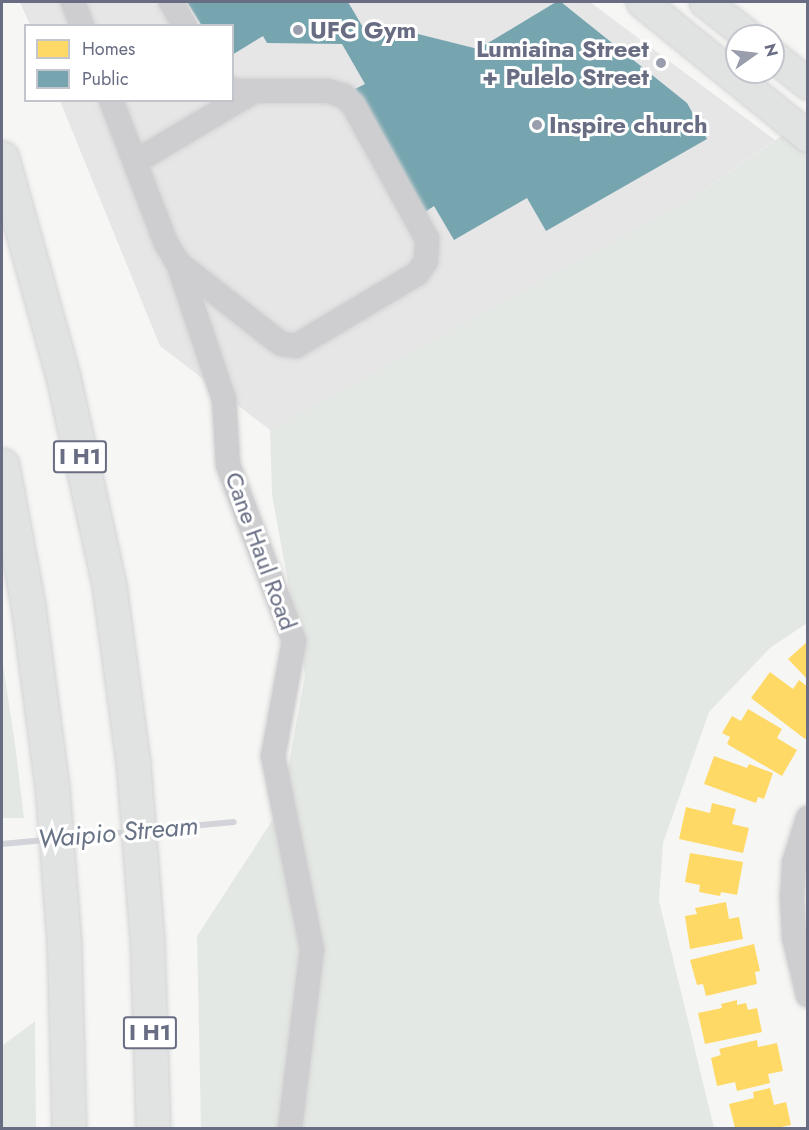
<!DOCTYPE html>
<style>
body{margin:0}
#map{position:relative;width:809px;height:1130px;overflow:hidden;background:#f6f6f5;font-family:Jost,sans-serif}
div>[style]{position:absolute}
[style*='--x']{left:calc(var(--x)*1px);top:calc(var(--y)*1px);width:calc(var(--w)*1px);rotate:calc(var(--a)*1deg)}
.built>*{inset:0;background:#e6e6e7}
.green>*{inset:0;background:#e4e8e4}
.homes>*{inset:0;background:#ffd966}
.public>*{inset:0;background:#76a5af}
.stream>*{height:6px;margin:-3px;padding:0 3px;transform-origin:3px;border-radius:3px;background:#d2d4da}
.roads{filter:drop-shadow(0 0 2px #d2d2d3) drop-shadow(0 0 2px #d2d2d3)}
.minor>*{height:24px;margin:-12px;padding:0 12px;transform-origin:12px;border-radius:12px;background:#ceced0}
.major>*{height:30px;margin:-15px;padding:0 15px;transform-origin:15px;border-radius:15px;background:#e1e2e2}
.highway>*{height:33px;margin:-16.5px;padding:0 16.5px;transform-origin:16.5px;border-radius:16.5px;background:#e1e2e2}
.dots>*{width:16px;height:16px;translate:-50% -50%;box-sizing:border-box;border:3px solid #fff;border-radius:50%}
span{translate:-50% -50%;white-space:nowrap;text-align:center;line-height:1.15;-webkit-text-stroke:6px #fff;paint-order:stroke}
.shield-label span{padding:2px 4px;background:#fff;border:2px solid;border-radius:4px;-webkit-text-stroke-width:0}
.shield-label{font-size:22px;color:#686d83;font-weight:700}
.poi-label{font-size:24px;color:#686d83;font-weight:700}
.left{translate:0 -50%;text-align:left}
.right{translate:-100% -50%;text-align:right}
.street-label{font-size:24px;color:#686d83}
.water-label{font-size:26px;color:#697386;font-style:italic}
.frame{position:absolute;inset:0;border:3px solid #686d83;pointer-events:none}
.legend{position:absolute;left:24px;top:24px;width:210px;height:78px;box-sizing:border-box;background:#fff;border:2px solid #c3c5cd;margin:0;padding:8px 10px;list-style:none;font-size:18px;color:#686d83}
.legend li{display:flex;align-items:center;gap:12px;height:30px}
.legend b{width:30px;border:2px solid #c3c5cd}
.north{position:absolute;left:725px;top:24px;width:60px;height:60px;box-sizing:border-box;background:#fff;border:2px solid #c3c5cd;border-radius:50%;rotate:76deg;font-size:16px;font-weight:700;line-height:24px;text-align:center;color:#686d83}
.north::after{content:'';display:block;margin:auto;width:21px;height:27px;background:#9a9dab;clip-path:polygon(50% 0,100% 100%,50% 72%,0 100%)}
</style>
<div id="map">
<div class="built">
<i style="clip-path:polygon(20px 2px,590px 2px,775px 140px,694px 197px,270px 430px,160px 346px,60px 101px,232px 100px,232px 26px,30px 25px)"></i>
</div>
<div class="green">
<i style="clip-path:polygon(807px 118px,807px 623px,770px 648px,709px 712px,663px 843px,659px 901px,714px 1128px,201px 1128px,197px 936px,281px 807px,305px 675px,272px 495px,270px 430px,694px 197px)"></i>
<i style="clip-path:polygon(2px 658px,15px 744px,24px 818px,2px 818px)"></i>
<i style="clip-path:polygon(35px 1021px,36px 1128px,2px 1128px,2px 1046px)"></i>
</div>
<div class="homes">
<i style="clip-path:polygon(808px 641px,808px 680px,788px 659px)"></i>
<i style="clip-path:polygon(770px 672px,793px 689px,799px 680px,808px 687px,808px 736px,805px 739px,751px 698px)"></i>
<i style="clip-path:polygon(748px 709px,782px 729px,777px 738px,797px 750px,782px 776px,727px 744px,730px 737px,722px 733px,732px 716px,741px 721px)"></i>
<i style="clip-path:polygon(714px 756px,747px 768px,749px 764px,773px 773px,764px 799px,758px 797px,756px 803px,704px 784px)"></i>
<i style="clip-path:polygon(712px 803px,736px 809px,732px 824px,749px 828px,743px 853px,679px 839px,686px 807px,710px 813px)"></i>
<i style="clip-path:polygon(690px 853px,743px 862px,737px 895px,721px 892px,720px 896px,699px 892px,700px 885px,685px 882px)"></i>
<i style="clip-path:polygon(726px 902px,729px 919px,739px 917px,743px 939px,690px 949px,685px 916px,697px 914px,695px 908px)"></i>
<i style="clip-path:polygon(754px 944px,760px 971px,755px 972px,757px 984px,706px 996px,703px 984px,697px 985px,690px 960px)"></i>
<i style="clip-path:polygon(737px 1000px,737px 1005px,746px 1003px,748px 1010px,757px 1008px,762px 1032px,705px 1044px,698px 1013px,722px 1008px,721px 1004px)"></i>
<i style="clip-path:polygon(757px 1040px,758px 1047px,777px 1043px,783px 1071px,768px 1074px,770px 1083px,737px 1091px,735px 1082px,717px 1086px,711px 1058px,721px 1055px,719px 1049px)"></i>
<i style="clip-path:polygon(770px 1088px,774px 1105px,786px 1102px,791px 1125px,776px 1128px,735px 1128px,729px 1104px,754px 1098px,753px 1092px)"></i>
</div>
<div class="public">
<i style="clip-path:polygon(187px 2px,348px 2px,367px 34px,382px 25px,478px 49px,556px 2px,561px 2px,687px 103px,707px 139px,546px 231px,527px 198px,454px 240px,434px 206px,425px 212px,355px 89px,365px 84px,342px 44px,267px 43px,263px 36px,232px 55px,232px 26px,202px 26px)"></i>
</div>
<div class="stream">
<i style="--x:148;--y:830;--w:86;--a:-5.3"></i>
<i style="--x:64;--y:838;--w:65;--a:-5.3"></i>
<i style="--x:2;--y:844;--w:43;--a:-5.3"></i>
</div>
<div class="roads">
<div class="minor">
<i style="--x:73;--y:2;--w:26;--a:69"></i>
<i style="--x:171;--y:2;--w:28;--a:60"></i>
<i style="--x:111;--y:100;--w:153;--a:69"></i>
<i style="--x:166;--y:243;--w:23;--a:59"></i>
<i style="--x:178;--y:263;--w:125;--a:38.2"></i>
<i style="--x:276;--y:340;--w:7;--a:34"></i>
<i style="--x:282;--y:344;--w:14;--a:8"></i>
<i style="--x:296;--y:346;--w:141;--a:-30.8"></i>
<i style="--x:417;--y:274;--w:16;--a:-55"></i>
<i style="--x:426;--y:261;--w:22;--a:-87"></i>
<i style="--x:427;--y:239;--w:153;--a:-118.9"></i>
<i style="--x:353;--y:105;--w:13;--a:-135"></i>
<i style="--x:344;--y:96;--w:17;--a:-163"></i>
<i style="--x:328;--y:91;--w:92;--a:180"></i>
<i style="--x:236;--y:91;--w:4;--a:-153"></i>
<i style="--x:135;--y:162;--w:139;--a:-30.8"></i>
<i style="--x:178;--y:263;--w:145;--a:71.4"></i>
<i style="--x:224;--y:400;--w:65;--a:86.5"></i>
<i style="--x:228;--y:465;--w:188;--a:69.4"></i>
<i style="--x:294;--y:641;--w:117;--a:100.3"></i>
<i style="--x:273;--y:756;--w:197;--a:78.6"></i>
<i style="--x:312;--y:949;--w:180;--a:97"></i>
<i style="--x:808;--y:818;--w:47;--a:107.3"></i>
<i style="--x:794;--y:863;--w:33;--a:93"></i>
<i style="--x:792;--y:896;--w:41;--a:87.2"></i>
<i style="--x:794;--y:937;--w:60;--a:76.4"></i>
</div>
<div class="major">
<i style="--x:642;--y:2;--w:214;--a:39.1"></i>
<i style="--x:705;--y:2;--w:55;--a:38.3"></i>
<i style="--x:773;--y:56;--w:45;--a:38.7"></i>
</div>
<div class="highway">
<i style="--x:2;--y:158;--w:227;--a:74.4"></i>
<i style="--x:63;--y:377;--w:213;--a:77.5"></i>
<i style="--x:109;--y:585;--w:179;--a:82.3"></i>
<i style="--x:133;--y:762;--w:177;--a:85.5"></i>
<i style="--x:147;--y:938;--w:190;--a:88.2"></i>
<i style="--x:2;--y:465;--w:142;--a:79.5"></i>
<i style="--x:28;--y:605;--w:184;--a:82.5"></i>
<i style="--x:52;--y:787;--w:156;--a:85.6"></i>
<i style="--x:64;--y:943;--w:185;--a:88.5"></i>
</div>
</div>
<div class="dots">
<i style="left:298px;top:30px;background:#9a9dab"></i>
<i style="left:661px;top:63px;background:#9a9dab"></i>
<i style="left:537px;top:125px;background:#9a9dab"></i>
</div>
<div class="shield-label">
<span style="left:80px;top:457px">I H1</span>
<span style="left:150px;top:1033px">I H1</span>
</div>
<div class="poi-label">
<span class="left" style="left:310px;top:30px">UFC Gym</span>
<span class="right" style="left:649px;top:63px">Lumiaina Street<br>+ Pulelo Street</span>
<span class="left" style="left:549px;top:125px">Inspire church</span>
</div>
<div class="street-label">
<span style="left:261px;top:551px;rotate:70deg">Cane Haul Road</span>
</div>
<div class="water-label">
<span style="left:118px;top:833px;rotate:-5deg">Waipio Stream</span>
</div>
<div class="frame"></div>
<ul class="legend">
<li><b style="height:16px;background:#ffd966"></b>Homes</li>
<li><b style="height:16px;background:#76a5af"></b>Public</li>
</ul>
<div class="north">N</div>
</div>
